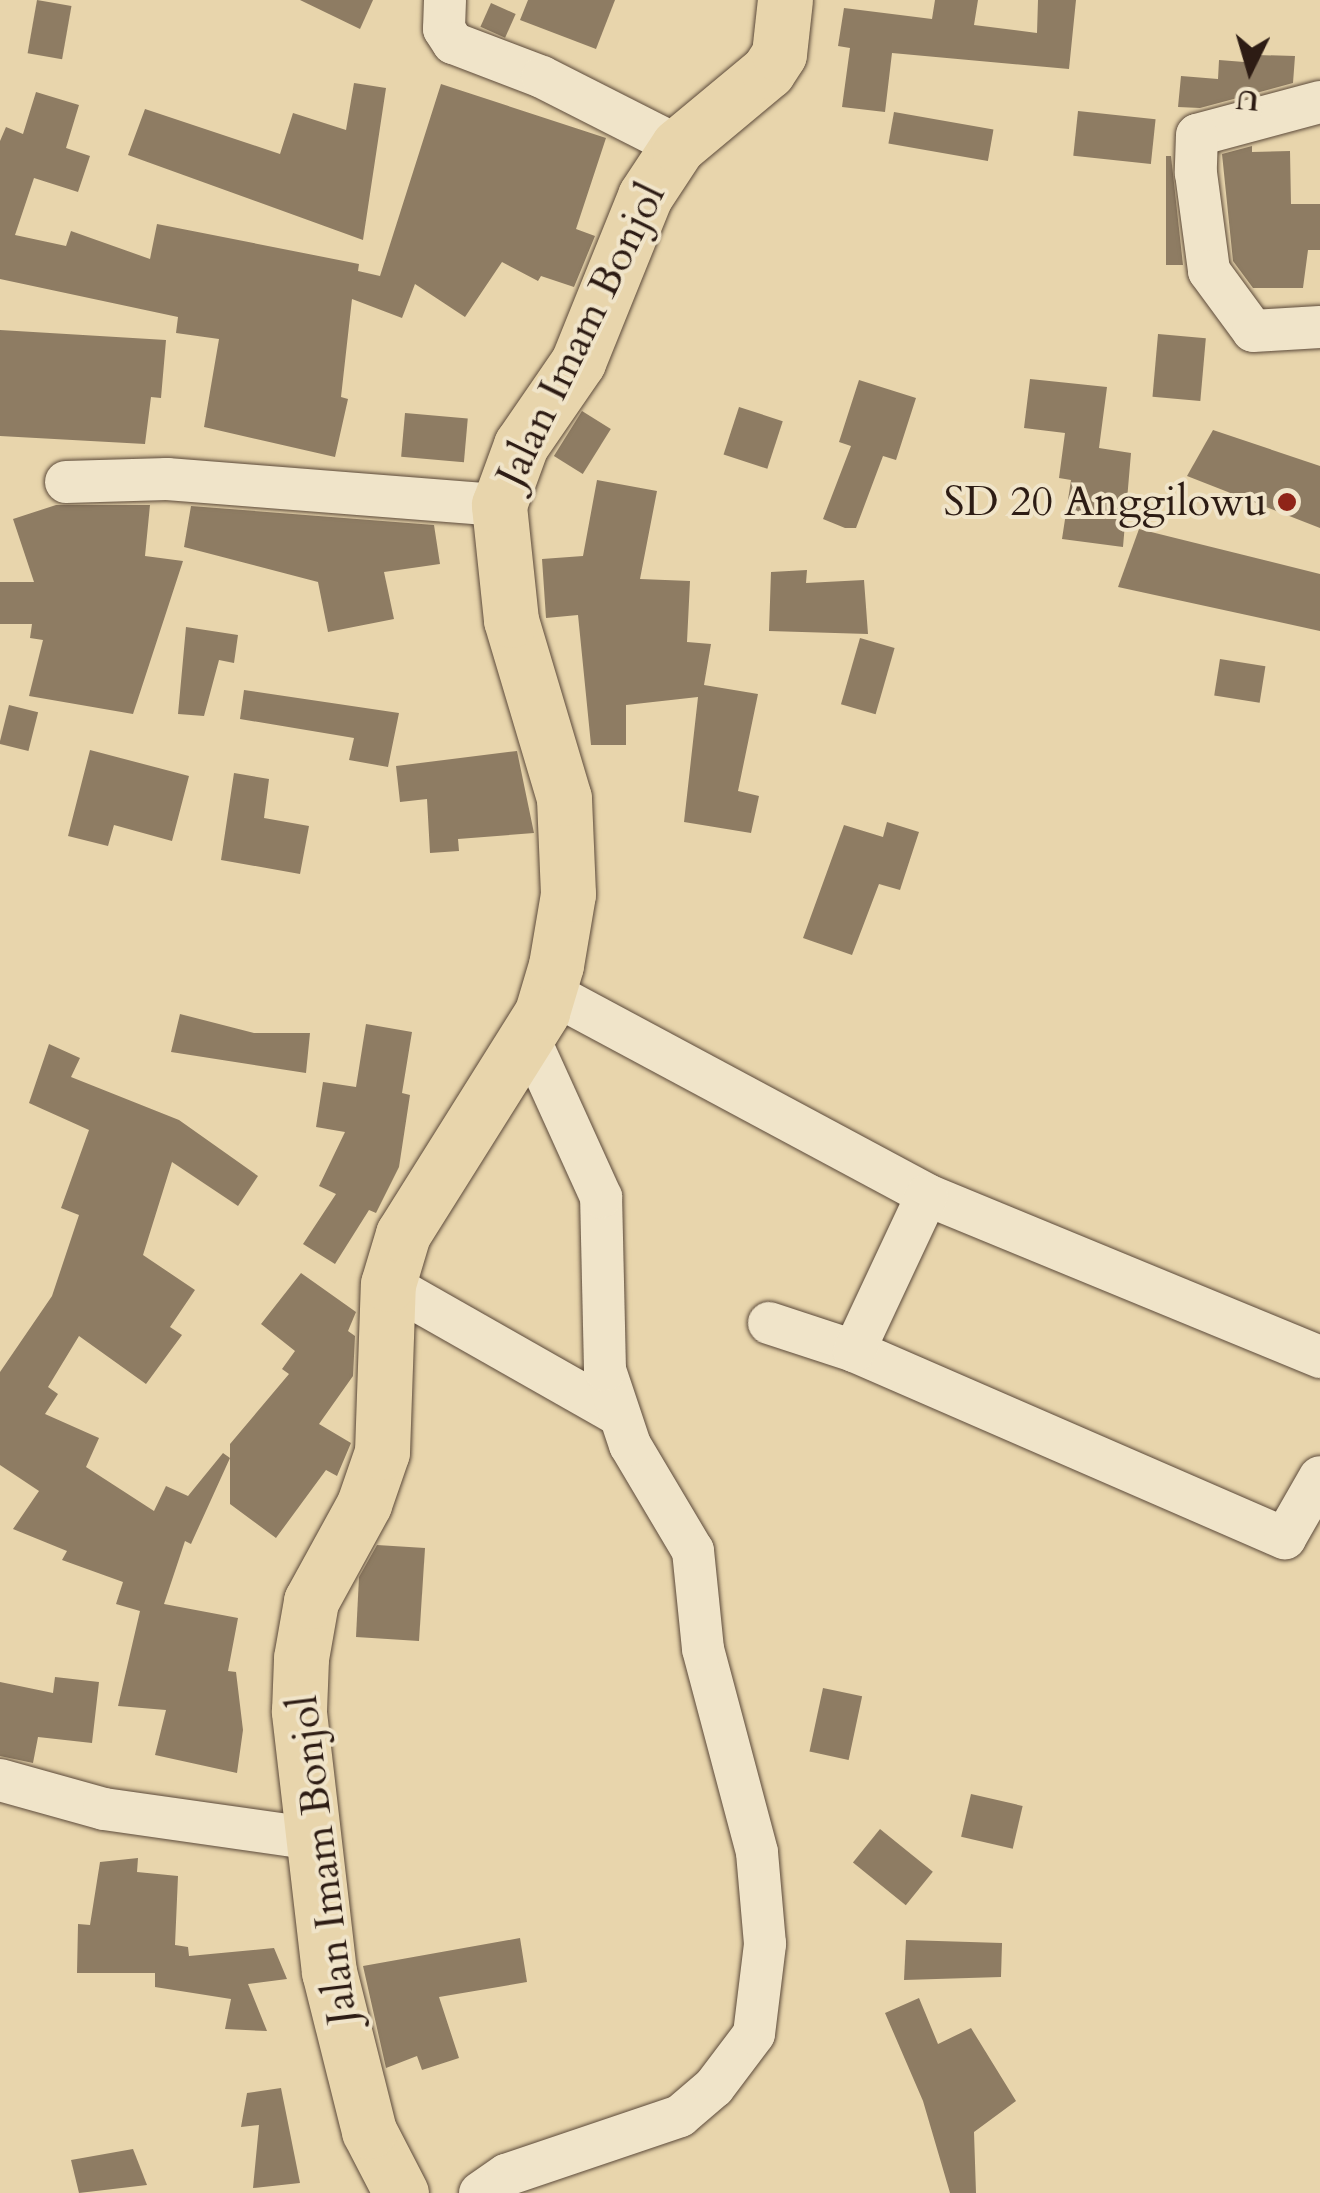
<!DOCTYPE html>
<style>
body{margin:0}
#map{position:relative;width:1320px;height:2193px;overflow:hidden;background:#e8d5ac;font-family:Cardo,serif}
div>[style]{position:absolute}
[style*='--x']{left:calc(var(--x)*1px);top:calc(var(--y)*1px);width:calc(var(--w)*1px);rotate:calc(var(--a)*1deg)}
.building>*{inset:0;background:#8e7c63;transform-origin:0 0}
.roads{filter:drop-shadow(0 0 2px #5c4a3a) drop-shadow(0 0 2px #5c4a3a)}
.minor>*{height:42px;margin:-21px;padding:0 21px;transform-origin:21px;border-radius:21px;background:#f0e4c9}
.major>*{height:55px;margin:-27.5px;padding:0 27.5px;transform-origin:27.5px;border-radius:27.5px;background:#e8d5ac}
.dots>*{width:28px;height:28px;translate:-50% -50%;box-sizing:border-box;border:5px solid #f0e4c9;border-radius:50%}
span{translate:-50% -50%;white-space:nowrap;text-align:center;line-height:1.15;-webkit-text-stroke:8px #f0e4c9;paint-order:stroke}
.street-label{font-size:42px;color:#2d1c14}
.poi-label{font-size:42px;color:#2d1c14}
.right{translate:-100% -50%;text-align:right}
.north{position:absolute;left:1200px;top:20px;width:100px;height:100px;-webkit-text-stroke:8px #f0e4c9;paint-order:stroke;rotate:185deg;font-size:28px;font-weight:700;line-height:40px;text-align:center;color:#2d1c14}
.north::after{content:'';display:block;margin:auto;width:35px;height:45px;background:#2d1c14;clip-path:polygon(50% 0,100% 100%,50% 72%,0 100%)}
</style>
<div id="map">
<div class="building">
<i style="left:37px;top:0;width:35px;height:54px;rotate:10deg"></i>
<i style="clip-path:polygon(300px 0,373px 0,360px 29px)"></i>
<i style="clip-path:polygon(528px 0,615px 0,596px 49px,520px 20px)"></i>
<i style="clip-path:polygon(935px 0,978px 0,974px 25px,1037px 33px,1038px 0,1076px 0,1069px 69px,892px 53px,885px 112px,842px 107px,850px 48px,838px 46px,844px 8px,932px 19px)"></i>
<i style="left:491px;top:3px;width:27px;height:26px;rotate:24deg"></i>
<i style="clip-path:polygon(1257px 55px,1295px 56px,1293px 83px,1200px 108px,1178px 107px,1181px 76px,1218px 79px,1219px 60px,1257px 63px)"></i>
<i style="clip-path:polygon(354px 83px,386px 88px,363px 240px,128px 155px,145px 109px,280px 154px,293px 113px,346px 130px)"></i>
<i style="clip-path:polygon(441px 84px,606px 138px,576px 229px,595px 236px,574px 287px,541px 276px,538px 281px,502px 262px,465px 317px,415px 284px,402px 318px,352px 299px,341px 397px,348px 399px,335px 457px,204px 427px,219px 339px,176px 333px,178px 317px,0 279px,0 141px,6px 127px,23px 134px,36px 92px,79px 105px,66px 148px,90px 156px,78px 192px,34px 178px,15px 235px,66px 246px,71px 231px,150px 259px,157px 224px,359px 264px,358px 271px,380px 276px)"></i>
<i style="left:1078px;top:111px;width:78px;height:45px;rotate:6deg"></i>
<i style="left:894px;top:112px;width:101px;height:32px;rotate:10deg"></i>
<i style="clip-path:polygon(1252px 146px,1252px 152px,1290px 151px,1291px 204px,1320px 204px,1320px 250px,1308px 250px,1303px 288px,1253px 288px,1233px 261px,1222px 154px)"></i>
<i style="clip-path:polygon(1166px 156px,1171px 156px,1183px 265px,1166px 265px)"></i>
<i style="clip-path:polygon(0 330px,166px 340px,161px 398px,151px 397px,145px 444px,0 436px)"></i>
<i style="left:1158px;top:334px;width:48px;height:63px;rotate:5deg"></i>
<i style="clip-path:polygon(1030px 379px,1107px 387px,1099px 448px,1131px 453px,1123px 547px,1062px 539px,1071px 480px,1059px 478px,1065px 433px,1024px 428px)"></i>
<i style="clip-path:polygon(859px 380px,916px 398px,896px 460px,883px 456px,856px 528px,845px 528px,823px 519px,851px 446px,839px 442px)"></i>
<i style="left:739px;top:407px;width:46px;height:50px;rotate:18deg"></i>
<i style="left:582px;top:411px;width:34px;height:53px;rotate:32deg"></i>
<i style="left:405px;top:413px;width:63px;height:44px;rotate:5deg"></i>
<i style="clip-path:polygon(1213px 430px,1320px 466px,1320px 528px,1187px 476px)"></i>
<i style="clip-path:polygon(597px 480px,657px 491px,640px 579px,690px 581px,687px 642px,711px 644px,704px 685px,758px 694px,738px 791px,759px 796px,751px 833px,684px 822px,698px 697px,626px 705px,626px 745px,591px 745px,578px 615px,546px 618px,542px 559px,583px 556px)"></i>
<i style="clip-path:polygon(56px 505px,150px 505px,145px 556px,183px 561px,133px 714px,29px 696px,43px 640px,30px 638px,32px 624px,0 624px,0 582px,34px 582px,13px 519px)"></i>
<i style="clip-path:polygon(191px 506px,434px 525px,440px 564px,384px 572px,394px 619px,328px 632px,318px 582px,184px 547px)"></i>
<i style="clip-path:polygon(1139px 529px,1320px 574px,1320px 631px,1118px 587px)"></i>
<i style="clip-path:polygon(807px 570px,806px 583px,864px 580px,868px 634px,769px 631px,771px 572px)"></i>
<i style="clip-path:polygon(186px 627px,238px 635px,234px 663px,219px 660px,204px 716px,178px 714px)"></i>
<i style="left:860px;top:638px;width:36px;height:69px;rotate:16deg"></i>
<i style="left:1220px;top:659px;width:46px;height:37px;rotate:9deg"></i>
<i style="clip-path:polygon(244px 690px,399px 713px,388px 767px,349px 760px,354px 738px,240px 719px)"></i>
<i style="left:9px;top:705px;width:30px;height:40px;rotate:14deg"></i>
<i style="clip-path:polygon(90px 750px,189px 776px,172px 841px,114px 825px,108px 846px,68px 836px)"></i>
<i style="clip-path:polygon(517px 751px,534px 833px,458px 839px,459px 851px,430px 853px,427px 799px,400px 802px,396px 766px)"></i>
<i style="clip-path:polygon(234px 773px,269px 779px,264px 818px,309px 826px,300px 874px,221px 860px)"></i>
<i style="clip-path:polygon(887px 822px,919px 832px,900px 890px,879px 884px,852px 955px,803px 938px,844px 825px,883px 837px)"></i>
<i style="clip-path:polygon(180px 1014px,254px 1033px,310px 1033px,306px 1073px,171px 1052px)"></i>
<i style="clip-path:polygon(366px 1024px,412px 1032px,402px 1093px,410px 1095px,399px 1167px,376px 1213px,369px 1210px,335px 1264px,303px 1244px,336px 1194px,319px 1186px,345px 1132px,316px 1127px,323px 1082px,356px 1087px)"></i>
<i style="clip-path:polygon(49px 1044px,80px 1058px,71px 1077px,179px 1120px,258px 1176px,238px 1206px,172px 1162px,143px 1255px,195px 1290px,170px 1327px,182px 1335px,146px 1384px,79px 1336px,48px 1387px,58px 1394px,45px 1414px,99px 1438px,86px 1467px,154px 1511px,166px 1486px,188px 1496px,223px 1453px,230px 1458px,230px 1444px,289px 1374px,282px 1369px,295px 1351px,261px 1324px,301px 1273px,356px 1312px,348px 1331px,355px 1336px,353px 1376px,319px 1424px,351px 1443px,337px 1476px,326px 1470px,276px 1538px,230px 1504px,230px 1458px,191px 1544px,185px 1541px,164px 1604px,238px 1618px,228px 1671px,236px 1672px,243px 1730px,237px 1773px,155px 1755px,166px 1710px,118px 1706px,140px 1611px,116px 1604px,123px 1582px,62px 1560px,67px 1551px,13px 1529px,39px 1491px,0 1465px,0 1372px,52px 1296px,79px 1215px,61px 1208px,89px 1130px,29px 1103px)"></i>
<i style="clip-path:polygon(377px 1545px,425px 1548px,419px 1641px,356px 1637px,359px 1577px)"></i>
<i style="clip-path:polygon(55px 1677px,99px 1682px,92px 1743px,38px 1737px,33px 1763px,0 1756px,0 1682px,53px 1693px)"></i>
<i style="left:823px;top:1688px;width:40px;height:65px;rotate:12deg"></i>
<i style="left:971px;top:1794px;width:53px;height:44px;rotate:13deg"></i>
<i style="left:880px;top:1829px;width:68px;height:43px;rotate:39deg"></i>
<i style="clip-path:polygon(138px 1858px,137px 1872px,178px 1876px,175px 1945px,188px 1947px,189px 1956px,274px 1948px,287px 1979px,248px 1984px,267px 2031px,225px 2029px,231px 1999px,155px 1987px,155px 1973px,77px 1973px,78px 1924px,90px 1925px,100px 1862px)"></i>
<i style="clip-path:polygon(520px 1938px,527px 1982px,439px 1997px,459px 2058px,422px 2070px,417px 2056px,386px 2068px,363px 1966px)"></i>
<i style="clip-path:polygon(906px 1940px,1002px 1943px,1001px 1977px,904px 1980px)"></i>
<i style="clip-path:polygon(919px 1998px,938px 2044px,971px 2028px,1016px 2101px,974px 2132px,976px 2193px,950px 2193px,923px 2101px,885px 2013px)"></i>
<i style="clip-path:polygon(281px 2088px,300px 2183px,253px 2188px,259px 2125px,241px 2127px,247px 2093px)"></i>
<i style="clip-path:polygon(133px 2149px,147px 2185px,79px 2193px,71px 2160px)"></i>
</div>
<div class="roads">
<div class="minor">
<i style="--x:445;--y:0;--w:29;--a:92"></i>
<i style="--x:444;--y:29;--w:17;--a:57"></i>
<i style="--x:453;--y:43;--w:95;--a:20.9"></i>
<i style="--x:542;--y:77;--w:153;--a:26.9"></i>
<i style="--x:1320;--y:102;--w:127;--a:165"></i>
<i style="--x:1197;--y:135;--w:38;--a:92"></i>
<i style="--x:1196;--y:173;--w:99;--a:82.4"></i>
<i style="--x:1209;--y:271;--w:74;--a:53.7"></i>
<i style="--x:1253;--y:331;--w:67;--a:-3.4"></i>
<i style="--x:66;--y:482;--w:101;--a:-1.7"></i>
<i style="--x:167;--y:479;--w:333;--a:4.5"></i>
<i style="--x:551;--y:993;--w:427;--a:28.2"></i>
<i style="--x:927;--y:1195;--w:425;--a:22.4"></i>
<i style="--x:388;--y:1284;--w:263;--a:29.6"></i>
<i style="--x:769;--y:1323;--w:89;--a:18.2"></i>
<i style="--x:854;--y:1351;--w:470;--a:23.5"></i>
<i style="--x:1285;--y:1538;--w:70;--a:-60.2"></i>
<i style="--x:854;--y:1351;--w:172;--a:-64.9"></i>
<i style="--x:0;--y:1780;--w:108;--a:15.6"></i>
<i style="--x:104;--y:1809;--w:212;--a:8.1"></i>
<i style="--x:480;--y:2193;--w:32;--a:-35"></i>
<i style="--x:506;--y:2175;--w:184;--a:-18.7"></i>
<i style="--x:680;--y:2116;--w:45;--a:-40.5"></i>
<i style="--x:714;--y:2087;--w:66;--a:-53"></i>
<i style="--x:754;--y:2034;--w:91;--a:-83"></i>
<i style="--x:765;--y:1944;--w:92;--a:-95"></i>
<i style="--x:757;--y:1852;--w:210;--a:-104.9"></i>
<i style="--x:703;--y:1649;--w:99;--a:-95.8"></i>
<i style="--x:693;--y:1551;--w:123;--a:-120.7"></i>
<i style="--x:630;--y:1445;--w:79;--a:-108.4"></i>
<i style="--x:605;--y:1370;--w:173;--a:-91.3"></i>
<i style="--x:601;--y:1197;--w:179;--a:-114.4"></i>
</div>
<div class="major">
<i style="--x:401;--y:2193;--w:70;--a:-117.3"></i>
<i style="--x:369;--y:2131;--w:164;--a:-104.1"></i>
<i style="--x:329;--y:1972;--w:263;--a:-96.6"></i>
<i style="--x:299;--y:1711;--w:53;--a:-87.8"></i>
<i style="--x:301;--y:1658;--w:58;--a:-80"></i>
<i style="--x:311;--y:1601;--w:111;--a:-61.3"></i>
<i style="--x:364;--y:1504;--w:55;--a:-70.9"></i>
<i style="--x:382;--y:1452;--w:168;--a:-88"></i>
<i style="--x:388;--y:1284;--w:52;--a:-73.3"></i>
<i style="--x:403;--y:1234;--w:262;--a:-57.9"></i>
<i style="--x:542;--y:1012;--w:49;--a:-73.4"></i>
<i style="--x:556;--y:965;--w:72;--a:-80.4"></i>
<i style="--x:568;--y:894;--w:96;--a:-92.4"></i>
<i style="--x:564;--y:798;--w:186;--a:-106.6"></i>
<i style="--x:511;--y:620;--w:116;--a:-96"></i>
<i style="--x:499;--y:505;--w:64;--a:-69.9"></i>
<i style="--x:521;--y:445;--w:101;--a:-55.5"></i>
<i style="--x:578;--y:362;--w:179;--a:-68"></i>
<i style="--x:645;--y:196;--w:60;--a:-56.6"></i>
<i style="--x:678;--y:146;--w:117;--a:-39.8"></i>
<i style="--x:768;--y:71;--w:20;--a:-57"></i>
<i style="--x:779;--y:54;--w:54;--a:-83.7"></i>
</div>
</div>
<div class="dots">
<i style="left:1287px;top:502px;background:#8f2418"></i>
</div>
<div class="street-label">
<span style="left:581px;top:335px;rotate:-64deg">Jalan Imam Bonjol</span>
<span style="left:323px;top:1860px;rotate:-97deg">Jalan Imam Bonjol</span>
</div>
<div class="poi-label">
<span class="right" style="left:1267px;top:502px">SD 20 Anggilowu</span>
</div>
<div class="north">U</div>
</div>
